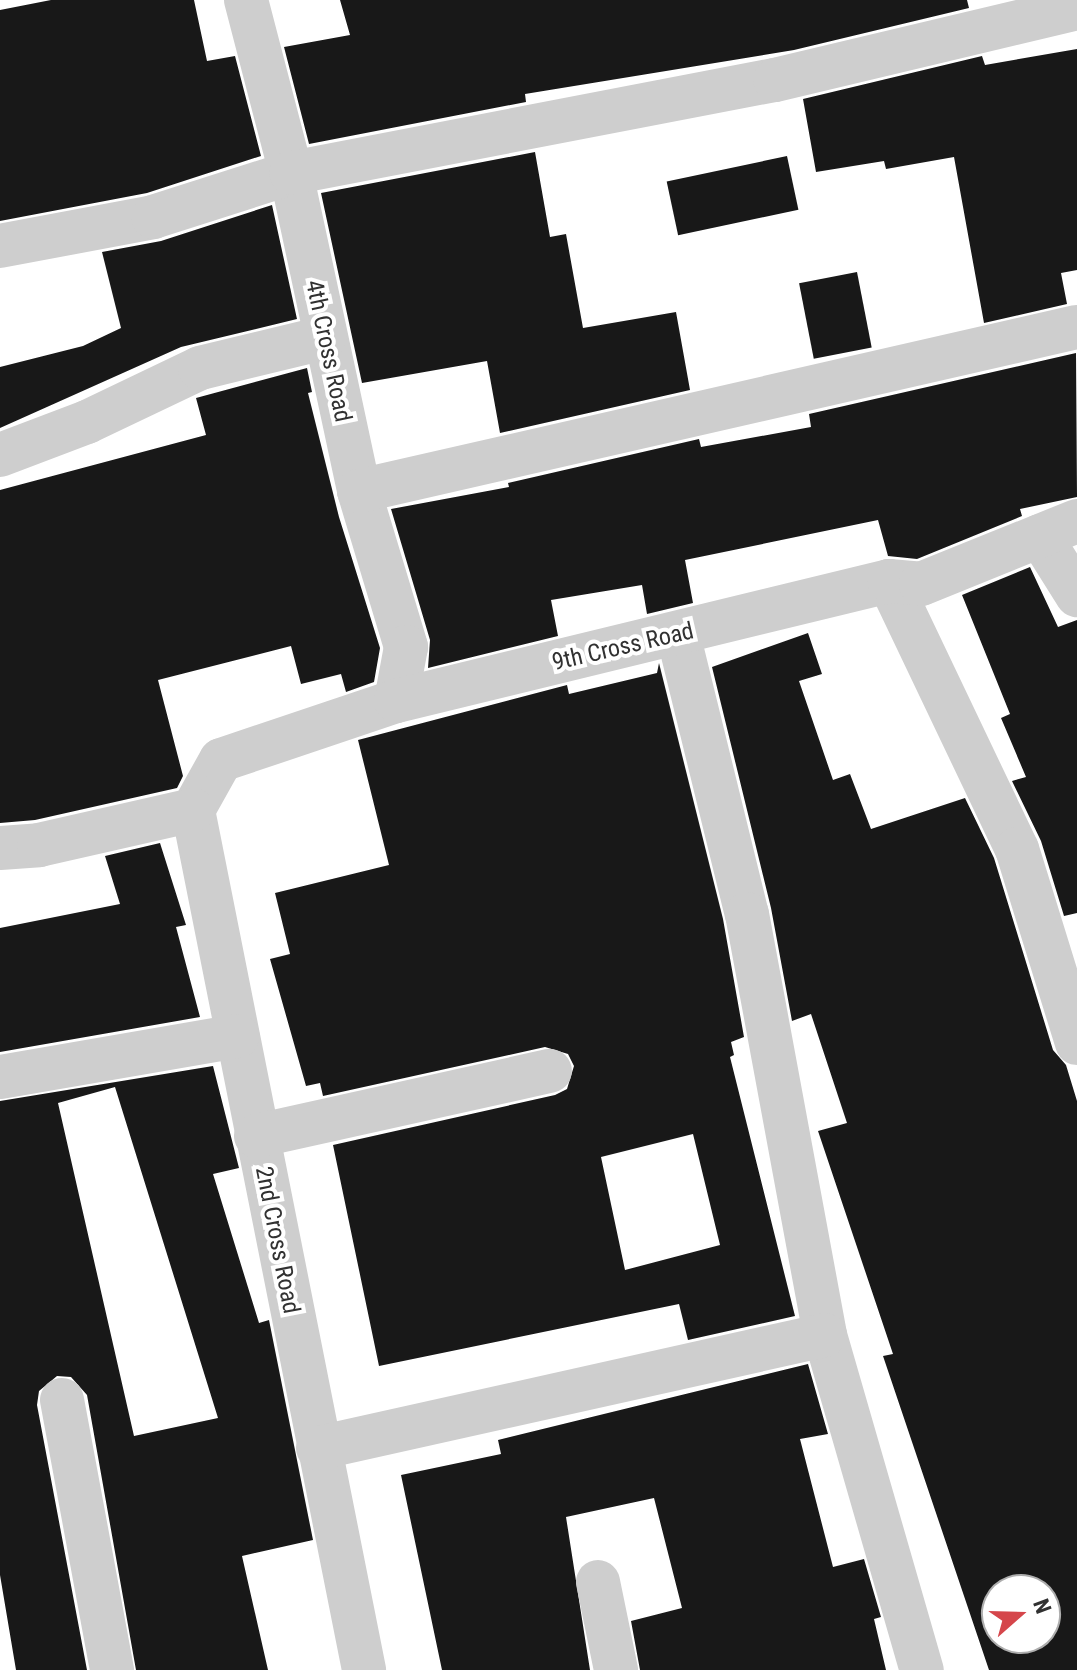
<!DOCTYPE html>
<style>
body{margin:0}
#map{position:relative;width:1077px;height:1670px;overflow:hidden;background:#fff;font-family:"Roboto Condensed",sans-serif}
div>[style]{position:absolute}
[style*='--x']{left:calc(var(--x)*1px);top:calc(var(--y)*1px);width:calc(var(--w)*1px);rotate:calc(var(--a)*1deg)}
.building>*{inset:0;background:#181818;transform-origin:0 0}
.street>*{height:44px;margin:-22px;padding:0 22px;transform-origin:22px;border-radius:22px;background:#cecece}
span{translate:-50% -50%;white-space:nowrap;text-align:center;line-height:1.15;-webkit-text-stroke:8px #fff;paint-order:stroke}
.street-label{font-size:24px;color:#313131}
.north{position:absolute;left:981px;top:1574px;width:80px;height:80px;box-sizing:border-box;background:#fff;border:2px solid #adadad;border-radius:50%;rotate:70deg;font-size:22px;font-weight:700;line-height:32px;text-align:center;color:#313131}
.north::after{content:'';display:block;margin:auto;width:28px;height:36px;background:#d5464b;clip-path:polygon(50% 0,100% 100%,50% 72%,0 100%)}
</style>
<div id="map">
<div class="building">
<i style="clip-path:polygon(51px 0,194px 0,207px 61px,235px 56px,261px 156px,147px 193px,0 221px,0 10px)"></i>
<i style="clip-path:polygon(340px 0,967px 0,969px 8px,794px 50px,525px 94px,526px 102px,309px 144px,284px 47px,350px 35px)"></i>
<i style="clip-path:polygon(1077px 49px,1077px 270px,1061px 273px,1067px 304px,984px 323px,954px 157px,886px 169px,884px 161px,816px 172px,803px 99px,982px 56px,985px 65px)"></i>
<i style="clip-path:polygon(535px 152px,550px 237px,566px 234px,583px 328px,676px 312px,690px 390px,500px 433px,487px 361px,362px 383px,321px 193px)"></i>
<i style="left:787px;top:156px;width:55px;height:123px;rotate:78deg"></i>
<i style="clip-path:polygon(272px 205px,297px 319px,181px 347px,0 428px,0 367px,83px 346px,121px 328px,102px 252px,161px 241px)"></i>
<i style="left:857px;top:272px;width:77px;height:59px;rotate:79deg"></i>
<i style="clip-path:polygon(1076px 353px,1077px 497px,1020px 509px,1022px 516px,917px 559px,888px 556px,878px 520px,685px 560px,693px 603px,647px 614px,642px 585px,551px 600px,558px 636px,428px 668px,430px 640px,391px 509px,509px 487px,508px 483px,699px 439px,701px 447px,811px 427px,809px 414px)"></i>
<i style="clip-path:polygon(307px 368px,312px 392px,308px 393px,339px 517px,380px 648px,374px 682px,346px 692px,341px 674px,301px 684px,291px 646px,158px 680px,183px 776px,177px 788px,35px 820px,0 823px,0 490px,206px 435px,196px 398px)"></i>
<i style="clip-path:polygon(1030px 567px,1058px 627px,1077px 620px,1077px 913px,1064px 916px,1041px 841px,1012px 781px,1026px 777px,1001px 718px,1010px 714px,962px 595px)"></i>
<i style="clip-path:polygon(evenodd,808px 633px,822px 674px,799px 681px,833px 780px,850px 774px,871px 829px,965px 798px,994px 858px,1053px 1050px,1066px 1065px,1077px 1101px,1077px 1670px,989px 1670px,883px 1356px,893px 1354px,818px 1131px,847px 1123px,811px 1014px,792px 1021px,771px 908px,712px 667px,808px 633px,997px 1590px,1045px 1590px,1045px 1638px,997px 1638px,997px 1590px)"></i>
<i style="clip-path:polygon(evenodd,659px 663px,723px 919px,744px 1037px,731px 1042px,734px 1055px,730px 1057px,795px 1316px,688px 1340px,679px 1304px,379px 1366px,333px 1145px,555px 1095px,567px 1089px,574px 1066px,568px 1054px,545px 1047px,323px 1096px,320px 1083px,306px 1086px,270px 959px,290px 954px,275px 893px,389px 865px,358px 740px,567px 685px,569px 694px,657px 673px,659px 663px,693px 1134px,720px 1245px,625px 1270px,601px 1157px,693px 1134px)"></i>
<i style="clip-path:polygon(160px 843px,186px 925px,176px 927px,200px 1017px,0 1052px,0 928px,120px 904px,105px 856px)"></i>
<i style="clip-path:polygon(evenodd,213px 1066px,239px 1168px,213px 1174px,259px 1323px,269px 1320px,313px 1540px,242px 1556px,268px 1670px,136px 1670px,87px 1395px,71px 1377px,57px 1376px,39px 1391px,37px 1405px,87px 1670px,16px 1670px,0 1575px,0 1101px,213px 1066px,115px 1087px,218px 1418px,134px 1436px,58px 1103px,115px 1087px)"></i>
<i style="clip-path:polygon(808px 1364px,828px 1434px,800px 1439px,833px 1567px,864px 1559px,881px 1617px,874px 1619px,886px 1670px,640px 1670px,631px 1621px,682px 1608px,654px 1498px,566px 1517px,590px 1670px,442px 1670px,401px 1475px,501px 1454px,498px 1440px)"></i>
</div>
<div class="street">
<i style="--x:246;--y:0;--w:179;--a:75.4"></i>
<i style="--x:291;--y:173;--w:325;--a:77.9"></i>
<i style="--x:359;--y:491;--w:163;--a:73.2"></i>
<i style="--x:406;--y:647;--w:55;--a:100.5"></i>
<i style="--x:0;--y:246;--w:156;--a:-10.7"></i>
<i style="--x:153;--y:217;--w:145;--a:-17.7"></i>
<i style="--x:291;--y:173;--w:493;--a:-10.9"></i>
<i style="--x:775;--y:80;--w:310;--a:-13.4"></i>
<i style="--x:0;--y:455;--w:93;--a:-20.8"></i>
<i style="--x:87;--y:422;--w:125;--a:-25.5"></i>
<i style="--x:200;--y:368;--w:128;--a:-13.6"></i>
<i style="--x:359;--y:491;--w:736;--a:-12.87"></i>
<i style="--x:1040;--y:536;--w:70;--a:57.9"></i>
<i style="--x:889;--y:581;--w:297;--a:64.5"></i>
<i style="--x:1017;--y:849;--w:203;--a:72.8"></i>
<i style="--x:678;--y:634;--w:288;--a:76.2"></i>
<i style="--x:747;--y:914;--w:428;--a:79.5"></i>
<i style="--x:825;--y:1335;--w:349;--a:73.9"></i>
<i style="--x:193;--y:810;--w:57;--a:-60.8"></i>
<i style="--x:221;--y:760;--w:185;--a:-18.6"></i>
<i style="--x:396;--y:701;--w:507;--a:-13.68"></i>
<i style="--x:889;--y:581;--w:32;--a:5"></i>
<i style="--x:921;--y:584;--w:168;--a:-22"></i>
<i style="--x:193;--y:810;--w:877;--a:78.75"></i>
<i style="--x:0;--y:848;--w:39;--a:-4"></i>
<i style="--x:39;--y:845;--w:158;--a:-12.8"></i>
<i style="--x:0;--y:1077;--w:241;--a:-9.8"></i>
<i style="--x:256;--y:1136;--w:301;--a:-12.5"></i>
<i style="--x:62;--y:1400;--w:275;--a:79.5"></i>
<i style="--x:318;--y:1448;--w:519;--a:-12.56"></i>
<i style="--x:598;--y:1582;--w:90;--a:78.4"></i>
</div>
<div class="street-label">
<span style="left:328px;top:351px;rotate:78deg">4th Cross Road</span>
<span style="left:623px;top:647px;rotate:-13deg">9th Cross Road</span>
<span style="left:277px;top:1240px;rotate:79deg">2nd Cross Road</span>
</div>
<div class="north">N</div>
</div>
